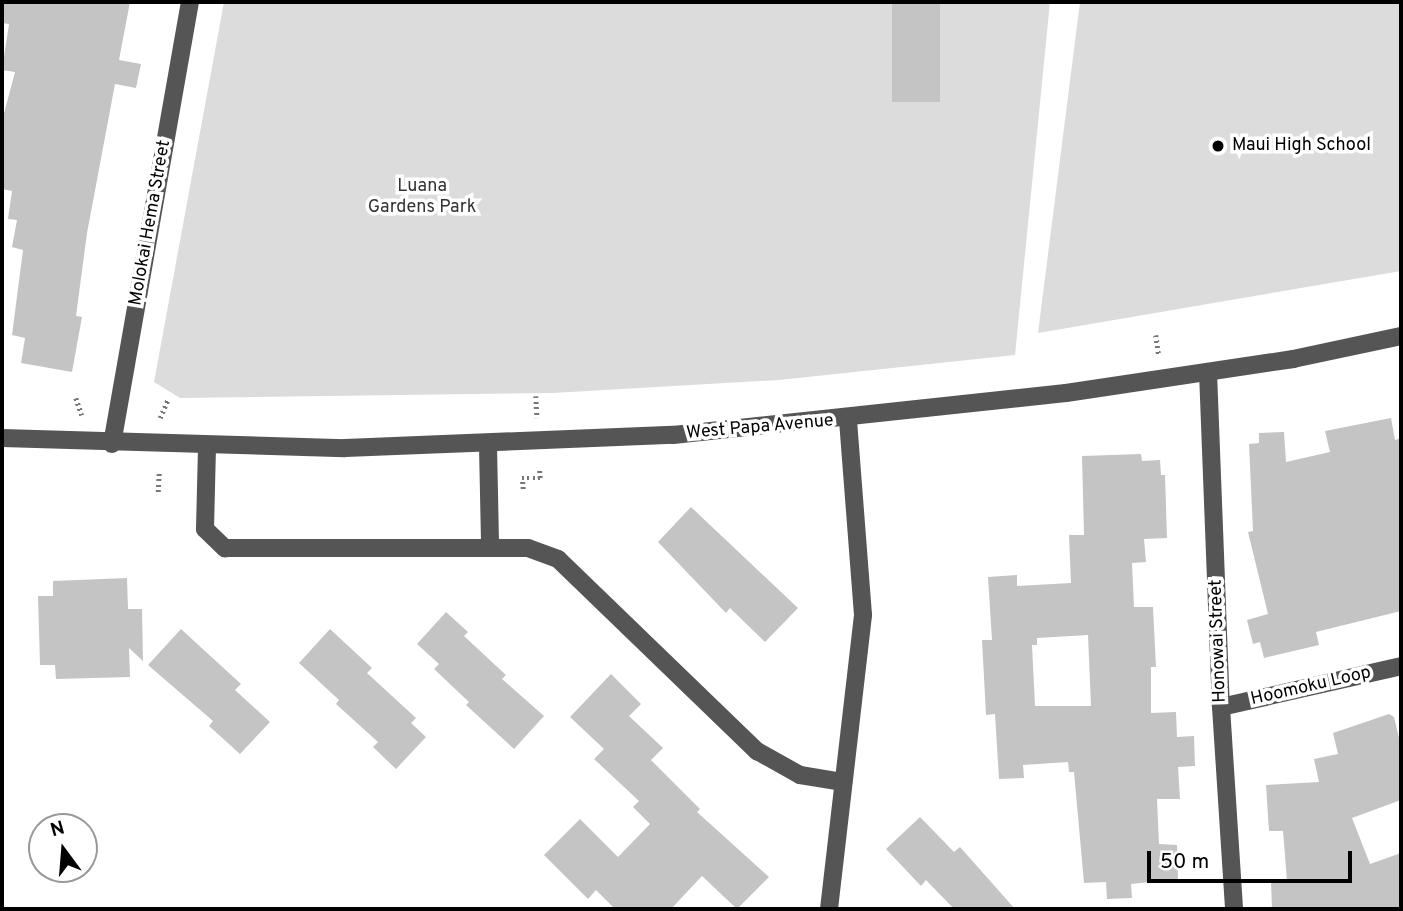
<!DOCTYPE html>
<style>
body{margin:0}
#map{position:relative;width:1403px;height:911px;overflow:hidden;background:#fff;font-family:Overpass,sans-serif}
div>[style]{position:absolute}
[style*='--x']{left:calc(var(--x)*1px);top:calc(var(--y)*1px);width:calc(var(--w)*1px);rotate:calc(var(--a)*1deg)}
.green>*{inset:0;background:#dcdcdc}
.building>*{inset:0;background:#c4c4c4;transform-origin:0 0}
.path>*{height:4.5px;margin-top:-2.25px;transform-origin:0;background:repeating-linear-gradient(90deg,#777 0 2px,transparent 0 5.5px)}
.minor>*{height:18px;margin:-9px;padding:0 9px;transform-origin:9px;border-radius:9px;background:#555}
.dots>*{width:19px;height:19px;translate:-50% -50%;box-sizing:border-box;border:4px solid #fff;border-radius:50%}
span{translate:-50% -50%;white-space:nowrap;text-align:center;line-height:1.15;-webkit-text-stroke:7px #fff;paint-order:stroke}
.poi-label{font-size:18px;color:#000}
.left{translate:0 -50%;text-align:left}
.park-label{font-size:18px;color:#333}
.street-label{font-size:18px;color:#000}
.frame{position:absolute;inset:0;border:4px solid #000;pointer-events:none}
.north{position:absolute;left:28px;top:813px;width:70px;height:70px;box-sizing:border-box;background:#fff;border:2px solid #999;border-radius:50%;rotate:344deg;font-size:19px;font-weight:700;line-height:28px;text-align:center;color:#000}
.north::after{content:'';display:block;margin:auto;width:24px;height:32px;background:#000;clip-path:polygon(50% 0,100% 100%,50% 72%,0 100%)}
.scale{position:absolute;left:1147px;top:851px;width:205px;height:32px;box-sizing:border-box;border:4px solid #000;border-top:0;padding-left:9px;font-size:21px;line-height:24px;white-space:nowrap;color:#000;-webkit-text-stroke:5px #fff;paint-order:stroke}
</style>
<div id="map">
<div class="green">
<i style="clip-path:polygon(224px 2px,1050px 2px,1015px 355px,779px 380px,553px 393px,180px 398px,154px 382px)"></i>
<i style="clip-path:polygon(1080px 2px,1401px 2px,1401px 271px,1038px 333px)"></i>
</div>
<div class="building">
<i style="clip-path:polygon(2px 2px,130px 2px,119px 60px,141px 64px,136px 88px,115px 84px,87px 233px,76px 316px,82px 317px,72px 372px,21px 363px,25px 338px,12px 335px,23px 250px,12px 247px,17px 220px,8px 219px,12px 191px,2px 189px,2px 121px,15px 72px,2px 70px,9px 24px,2px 23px)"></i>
<i style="left:892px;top:2px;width:48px;height:100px"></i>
<i style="clip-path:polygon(1391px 418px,1395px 440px,1401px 438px,1401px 611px,1316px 632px,1319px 645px,1264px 658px,1260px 642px,1253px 644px,1247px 620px,1268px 614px,1248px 532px,1253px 531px,1249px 444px,1259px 443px,1259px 433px,1284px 432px,1286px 462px,1330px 452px,1325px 431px)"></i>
<i style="clip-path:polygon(evenodd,1141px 454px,1142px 461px,1160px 460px,1161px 475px,1165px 475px,1167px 538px,1144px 539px,1146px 562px,1132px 563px,1134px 607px,1153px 607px,1156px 667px,1151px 667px,1151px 713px,1176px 712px,1177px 737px,1194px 736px,1195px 766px,1178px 767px,1180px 799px,1157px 799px,1159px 844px,1177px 845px,1178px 879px,1131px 884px,1132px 898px,1107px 899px,1106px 882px,1084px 883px,1074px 772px,1069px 772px,1068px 762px,1023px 765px,1024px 778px,999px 779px,995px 714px,986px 715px,982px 640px,992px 640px,988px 577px,1017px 575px,1017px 586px,1071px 583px,1069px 535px,1084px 535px,1082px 456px,1141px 454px,1088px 635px,1091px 706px,1035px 706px,1032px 645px,1037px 645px,1037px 638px,1088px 635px)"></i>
<i style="clip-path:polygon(691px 507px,798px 608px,765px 642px,730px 608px,726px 613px,658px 542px)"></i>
<i style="clip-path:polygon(127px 578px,128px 609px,142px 609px,143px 661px,129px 648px,130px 677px,56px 679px,55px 665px,40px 665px,38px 596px,53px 596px,53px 581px)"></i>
<i style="clip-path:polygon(446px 612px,468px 632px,464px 636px,506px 675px,502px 679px,544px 716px,514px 749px,466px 705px,469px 702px,434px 669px,439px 664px,417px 644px)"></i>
<i style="clip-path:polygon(181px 629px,241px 684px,235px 690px,270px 722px,240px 754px,209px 726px,213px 721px,148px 665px)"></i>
<i style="clip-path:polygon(330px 629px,372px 668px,367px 673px,416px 718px,411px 723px,426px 737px,396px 769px,373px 747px,378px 742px,336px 704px,339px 700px,299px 663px)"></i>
<i style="clip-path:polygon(611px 674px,641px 704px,629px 716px,663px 748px,651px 760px,700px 809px,697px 812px,769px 877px,737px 909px,702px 876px,671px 909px,615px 909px,596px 890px,588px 899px,544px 855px,580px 819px,618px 857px,650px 824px,633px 807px,639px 801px,594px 759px,604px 749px,570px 717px)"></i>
<i style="clip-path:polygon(1389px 714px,1394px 717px,1401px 746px,1401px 800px,1352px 818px,1370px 864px,1401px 853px,1401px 909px,1272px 909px,1271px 882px,1287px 881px,1283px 831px,1269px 831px,1266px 785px,1319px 782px,1314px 759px,1338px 754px,1333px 733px)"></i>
<i style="clip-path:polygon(920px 817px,954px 852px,960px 847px,1015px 909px,954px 909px,926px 880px,921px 886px,886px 849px)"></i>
</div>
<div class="path">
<i style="--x:1156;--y:335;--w:21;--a:82"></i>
<i style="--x:536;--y:396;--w:22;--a:87"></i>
<i style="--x:76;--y:398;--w:18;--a:71"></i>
<i style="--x:160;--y:418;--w:21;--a:-67"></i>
<i style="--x:523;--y:489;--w:11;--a:-95"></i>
<i style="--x:522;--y:478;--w:18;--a:0"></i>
<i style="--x:540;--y:478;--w:11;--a:-95"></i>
<i style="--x:158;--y:492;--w:21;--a:-87"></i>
</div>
<div class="minor">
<i style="--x:1208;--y:372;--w:335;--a:87.8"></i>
<i style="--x:1221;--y:707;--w:202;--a:86.3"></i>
<i style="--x:2;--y:438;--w:343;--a:1.7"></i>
<i style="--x:345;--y:448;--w:328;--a:-2.3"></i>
<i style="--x:673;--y:435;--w:395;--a:-6.1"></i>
<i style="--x:1066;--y:393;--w:230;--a:-8.5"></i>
<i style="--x:1293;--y:359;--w:110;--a:-12"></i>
<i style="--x:112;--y:444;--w:449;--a:-80"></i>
<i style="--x:488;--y:446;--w:99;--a:88.8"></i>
<i style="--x:207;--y:447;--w:82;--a:91.4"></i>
<i style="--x:205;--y:529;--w:28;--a:44"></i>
<i style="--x:225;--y:548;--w:303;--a:0"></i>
<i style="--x:528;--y:548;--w:32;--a:20"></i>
<i style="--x:558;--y:559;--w:277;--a:44"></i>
<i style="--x:757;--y:751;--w:49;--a:29.2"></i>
<i style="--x:800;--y:775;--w:44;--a:9.2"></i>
<i style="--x:1221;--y:707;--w:185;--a:-12.8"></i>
<i style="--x:829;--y:909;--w:296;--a:-83.4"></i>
<i style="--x:863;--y:615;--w:196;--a:-94.4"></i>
</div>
<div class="dots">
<i style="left:1218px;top:146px;background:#000"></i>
</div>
<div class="poi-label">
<span class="left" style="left:1232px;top:146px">Maui High School</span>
</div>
<div class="park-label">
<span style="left:422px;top:198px">Luana<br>Gardens Park</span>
</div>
<div class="street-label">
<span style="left:151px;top:223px;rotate:-80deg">Molokai Hema Street</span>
<span style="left:760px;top:428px;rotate:-5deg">West Papa Avenue</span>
<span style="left:1219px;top:641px;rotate:-92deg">Honowai Street</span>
<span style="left:1311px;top:687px;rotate:-13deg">Hoomoku Loop</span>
</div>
<div class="frame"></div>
<div class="north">N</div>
<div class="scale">50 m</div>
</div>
